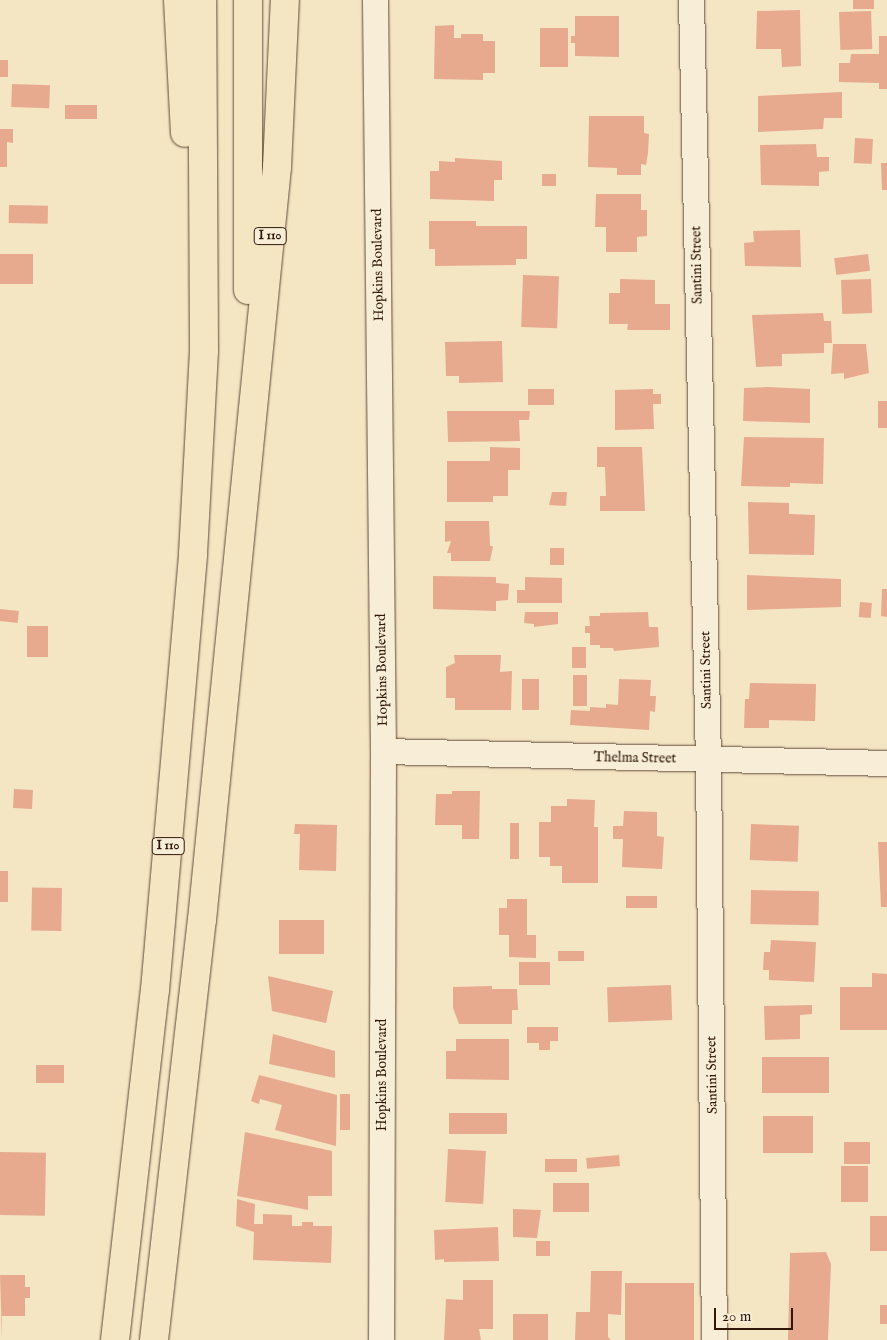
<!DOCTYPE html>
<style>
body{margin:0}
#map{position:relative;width:887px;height:1340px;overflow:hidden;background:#f4e5c3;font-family:"IM FELL English",serif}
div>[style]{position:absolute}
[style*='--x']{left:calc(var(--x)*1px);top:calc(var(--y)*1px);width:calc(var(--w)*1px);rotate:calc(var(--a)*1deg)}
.building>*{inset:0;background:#e7aa8f;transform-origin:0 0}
.roads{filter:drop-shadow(0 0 1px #604a38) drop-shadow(0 0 1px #604a38)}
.street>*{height:25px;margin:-12.5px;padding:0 12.5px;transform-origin:12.5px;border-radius:12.5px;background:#f8eed8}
.highway>*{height:28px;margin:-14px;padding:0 14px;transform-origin:14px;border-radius:14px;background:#f4e5c3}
span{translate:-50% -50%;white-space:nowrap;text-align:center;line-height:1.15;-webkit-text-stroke:4.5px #f8eed8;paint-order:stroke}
.shield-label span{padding:1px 4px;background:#f8eed8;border:1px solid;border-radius:4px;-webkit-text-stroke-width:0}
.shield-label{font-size:12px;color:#2f1709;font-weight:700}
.street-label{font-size:14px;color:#2f1709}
.scale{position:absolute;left:714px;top:1308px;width:79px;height:22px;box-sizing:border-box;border:2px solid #2f1709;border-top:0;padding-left:6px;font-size:15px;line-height:18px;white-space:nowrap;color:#2f1709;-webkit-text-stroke:4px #f8eed8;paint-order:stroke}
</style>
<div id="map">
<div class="building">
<i style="left:853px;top:0;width:21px;height:9px"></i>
<i style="clip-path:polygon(800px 10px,801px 66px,782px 67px,781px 49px,756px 49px,757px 11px)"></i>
<i style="left:871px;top:11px;width:38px;height:32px;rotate:88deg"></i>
<i style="clip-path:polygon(575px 16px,619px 16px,619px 57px,575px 56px,575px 43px,571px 43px,571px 36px,575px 36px)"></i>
<i style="clip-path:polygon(454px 25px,454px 38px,461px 38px,461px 34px,483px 34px,483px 41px,495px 41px,495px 73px,483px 73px,483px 80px,434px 79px,435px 26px)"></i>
<i style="left:540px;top:28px;width:28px;height:39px"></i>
<i style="clip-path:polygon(879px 36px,887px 36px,887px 89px,879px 89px,879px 83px,839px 82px,839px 63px,850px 63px,851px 54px,879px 54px)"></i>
<i style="left:0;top:60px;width:8px;height:17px"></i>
<i style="left:12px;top:84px;width:38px;height:23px;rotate:2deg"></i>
<i style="clip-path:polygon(842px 92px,842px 118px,824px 118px,823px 129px,758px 132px,758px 96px)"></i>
<i style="left:65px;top:105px;width:32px;height:14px"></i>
<i style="clip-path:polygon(589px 116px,644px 116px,644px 133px,649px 134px,648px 153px,646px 165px,641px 164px,641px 175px,617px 175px,617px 168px,588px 167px)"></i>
<i style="clip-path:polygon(0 129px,13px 129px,13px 143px,7px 142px,7px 167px,0 167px)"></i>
<i style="left:855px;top:138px;width:18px;height:25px;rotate:3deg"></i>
<i style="clip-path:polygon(816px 144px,817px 157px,829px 157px,829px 171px,819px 172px,819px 186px,761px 185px,760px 145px)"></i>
<i style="clip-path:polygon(455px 158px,502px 161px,502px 180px,494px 180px,494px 201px,430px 199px,430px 171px,439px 171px,439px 161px,455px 162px)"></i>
<i style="clip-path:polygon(881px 163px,887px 163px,887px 190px,882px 190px)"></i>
<i style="left:542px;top:174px;width:14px;height:12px"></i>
<i style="clip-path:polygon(596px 194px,641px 194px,641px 210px,647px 210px,647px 236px,637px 237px,637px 252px,606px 252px,606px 227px,595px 227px)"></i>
<i style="left:9px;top:205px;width:39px;height:18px;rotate:1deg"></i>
<i style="clip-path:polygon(429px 221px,476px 221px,476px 226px,527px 226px,527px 259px,516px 259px,516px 265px,435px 266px,435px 249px,429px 249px)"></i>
<i style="clip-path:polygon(800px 230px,801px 267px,745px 266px,744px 243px,754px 242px,753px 231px)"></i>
<i style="left:0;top:254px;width:33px;height:30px"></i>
<i style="left:868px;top:254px;width:17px;height:34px;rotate:83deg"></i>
<i style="left:523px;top:275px;width:36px;height:52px;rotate:2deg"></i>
<i style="clip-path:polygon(620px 279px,655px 280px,655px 304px,670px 304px,670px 330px,627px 330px,628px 324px,609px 324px,609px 293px,620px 293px)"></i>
<i style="left:871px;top:279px;width:34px;height:30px;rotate:88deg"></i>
<i style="clip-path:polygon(823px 313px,824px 321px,831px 321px,832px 343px,824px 343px,824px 353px,782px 354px,782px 366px,756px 367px,752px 315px)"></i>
<i style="clip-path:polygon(502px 341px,503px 382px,459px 383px,459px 376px,446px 376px,445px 342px)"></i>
<i style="clip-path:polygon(833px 344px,866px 344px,869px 373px,844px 379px,844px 373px,831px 374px)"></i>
<i style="clip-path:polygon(767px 387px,810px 389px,810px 423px,743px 421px,744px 388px)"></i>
<i style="left:528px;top:389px;width:26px;height:16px"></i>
<i style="clip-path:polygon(653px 389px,653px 394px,661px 394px,661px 404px,653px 404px,654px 429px,615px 430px,615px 390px)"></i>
<i style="left:878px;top:401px;width:9px;height:27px"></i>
<i style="clip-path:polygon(447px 411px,530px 411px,529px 420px,519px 420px,520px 441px,448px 442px)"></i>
<i style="clip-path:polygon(744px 437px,824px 438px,823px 484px,790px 483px,790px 487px,741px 486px)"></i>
<i style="clip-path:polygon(490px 447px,520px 448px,520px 470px,508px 470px,508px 496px,493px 496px,493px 502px,447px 502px,447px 461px,490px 461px)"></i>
<i style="clip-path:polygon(597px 447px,642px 447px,645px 511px,600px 511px,600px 496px,606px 496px,605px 467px,597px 467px)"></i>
<i style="clip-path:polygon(552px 492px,567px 492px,566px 506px,549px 505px)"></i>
<i style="clip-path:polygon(748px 502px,789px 503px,789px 514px,815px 515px,814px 555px,749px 554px)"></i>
<i style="clip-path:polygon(445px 521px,489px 521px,490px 546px,493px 546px,490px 561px,451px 561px,451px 553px,447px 553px,451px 541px,445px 542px)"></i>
<i style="left:550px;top:548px;width:14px;height:17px"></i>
<i style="clip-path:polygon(747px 575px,841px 579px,841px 607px,747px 610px)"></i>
<i style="clip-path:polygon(433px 576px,496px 577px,496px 583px,509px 584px,508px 600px,496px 601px,496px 611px,433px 609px)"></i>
<i style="clip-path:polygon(525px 577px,562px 578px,562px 603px,517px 603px,517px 590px,525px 590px)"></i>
<i style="clip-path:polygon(882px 589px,887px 589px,887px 617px,881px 616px)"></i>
<i style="left:860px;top:602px;width:12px;height:15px;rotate:5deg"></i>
<i style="left:0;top:609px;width:19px;height:12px;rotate:6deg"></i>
<i style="clip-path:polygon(525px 612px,558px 612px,558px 624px,534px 627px,534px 624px,524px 623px)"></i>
<i style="clip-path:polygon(648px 612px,649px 627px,658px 627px,659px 647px,614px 651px,613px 648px,600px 648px,600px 645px,590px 645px,590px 633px,585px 633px,585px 626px,590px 626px,589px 616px,600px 616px,600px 613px)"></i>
<i style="left:27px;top:626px;width:21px;height:31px"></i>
<i style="left:572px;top:647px;width:14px;height:21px"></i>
<i style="clip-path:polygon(454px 655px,501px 655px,500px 672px,512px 671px,511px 710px,455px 710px,455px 698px,446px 698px,446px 667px,455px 663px)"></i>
<i style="left:573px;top:675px;width:14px;height:31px"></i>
<i style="left:522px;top:679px;width:17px;height:31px"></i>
<i style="clip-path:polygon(619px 679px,651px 680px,650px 696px,656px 696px,655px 712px,650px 711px,649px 730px,570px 725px,571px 710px,590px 711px,590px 707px,606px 708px,606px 704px,618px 705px)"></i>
<i style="clip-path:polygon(750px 683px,816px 684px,815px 721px,769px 720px,769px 728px,744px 728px,745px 699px,749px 699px)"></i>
<i style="left:14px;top:789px;width:19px;height:19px;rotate:3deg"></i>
<i style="clip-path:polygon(452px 791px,480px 791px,479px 839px,462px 839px,462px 825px,435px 825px,436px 794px,452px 794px)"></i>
<i style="clip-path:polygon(567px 799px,595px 800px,594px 827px,598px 827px,598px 883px,562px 883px,562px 866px,550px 866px,550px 857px,539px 857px,539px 822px,551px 822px,551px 806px,567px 806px)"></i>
<i style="clip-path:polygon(624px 811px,657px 812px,657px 836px,664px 837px,662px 869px,622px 867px,623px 839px,613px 839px,613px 826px,623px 826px)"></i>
<i style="left:510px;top:823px;width:9px;height:36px"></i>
<i style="clip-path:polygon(295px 824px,337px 825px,336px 871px,299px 870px,300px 834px,294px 834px)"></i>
<i style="left:751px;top:824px;width:48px;height:36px;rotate:2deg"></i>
<i style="clip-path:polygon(878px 842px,887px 842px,887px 907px,881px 907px)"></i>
<i style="left:8px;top:871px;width:31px;height:8px;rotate:90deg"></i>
<i style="left:62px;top:888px;width:43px;height:30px;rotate:91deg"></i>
<i style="left:751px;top:890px;width:68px;height:34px;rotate:1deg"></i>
<i style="left:626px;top:896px;width:31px;height:12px"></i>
<i style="clip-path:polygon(507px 899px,527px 899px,527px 935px,536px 935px,536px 958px,509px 957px,509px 935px,499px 935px,499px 908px,507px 908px)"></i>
<i style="left:279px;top:920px;width:45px;height:34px"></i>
<i style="clip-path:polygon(771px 940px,816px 942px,814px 982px,769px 980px,769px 970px,763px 970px,764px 952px,770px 952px)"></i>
<i style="left:584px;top:951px;width:10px;height:26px;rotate:90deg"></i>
<i style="left:519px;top:962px;width:31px;height:23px"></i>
<i style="clip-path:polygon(872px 973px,887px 974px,887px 1030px,840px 1030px,840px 987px,872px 987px)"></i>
<i style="clip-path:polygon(268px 976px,333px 991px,326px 1023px,272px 1011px)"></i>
<i style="left:671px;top:985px;width:35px;height:64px;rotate:88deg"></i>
<i style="clip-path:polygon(492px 986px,492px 989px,517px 989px,518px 1010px,512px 1010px,512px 1024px,459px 1024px,453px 1008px,453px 987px)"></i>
<i style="clip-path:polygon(812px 1005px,812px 1014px,800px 1015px,800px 1039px,765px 1040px,764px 1006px)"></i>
<i style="clip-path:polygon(527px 1027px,558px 1027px,558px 1041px,550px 1041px,550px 1050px,539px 1050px,539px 1043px,527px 1043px)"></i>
<i style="clip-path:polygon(273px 1034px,335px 1051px,335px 1078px,269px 1064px)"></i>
<i style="clip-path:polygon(456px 1039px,509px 1039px,509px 1080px,446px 1079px,446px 1051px,456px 1051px)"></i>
<i style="left:829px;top:1057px;width:36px;height:67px;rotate:90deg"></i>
<i style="left:64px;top:1065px;width:18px;height:28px;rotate:90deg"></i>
<i style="clip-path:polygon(259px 1075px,337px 1095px,336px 1146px,275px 1130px,282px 1105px,260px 1099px,259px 1104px,251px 1101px)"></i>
<i style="left:340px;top:1094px;width:10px;height:36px"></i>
<i style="left:449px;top:1113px;width:58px;height:21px"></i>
<i style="left:763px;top:1116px;width:50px;height:37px"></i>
<i style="clip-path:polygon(245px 1132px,332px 1151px,332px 1196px,308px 1196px,308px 1210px,237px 1196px)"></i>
<i style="left:844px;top:1142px;width:26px;height:22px"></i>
<i style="left:448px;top:1149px;width:38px;height:53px;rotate:3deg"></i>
<i style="left:0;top:1152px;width:46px;height:63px;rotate:1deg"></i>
<i style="left:619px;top:1155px;width:11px;height:33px;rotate:85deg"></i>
<i style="left:545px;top:1159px;width:32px;height:13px"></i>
<i style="left:841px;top:1166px;width:27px;height:36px"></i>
<i style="left:553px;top:1183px;width:36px;height:29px"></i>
<i style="clip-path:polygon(237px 1199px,255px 1204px,254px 1224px,263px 1224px,263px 1214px,292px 1215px,292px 1226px,302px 1226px,302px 1222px,313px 1222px,313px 1226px,332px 1226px,331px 1263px,253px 1260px,254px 1232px,236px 1226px)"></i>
<i style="clip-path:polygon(513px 1209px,541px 1210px,537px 1238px,513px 1237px)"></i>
<i style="left:870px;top:1216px;width:17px;height:35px"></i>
<i style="clip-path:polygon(498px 1227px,499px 1261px,444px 1262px,444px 1259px,435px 1260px,434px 1230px)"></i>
<i style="left:536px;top:1241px;width:14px;height:15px"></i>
<i style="clip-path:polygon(826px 1252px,831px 1264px,828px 1340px,788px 1340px,790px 1253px)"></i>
<i style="clip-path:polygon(591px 1271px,622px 1271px,621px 1315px,608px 1314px,608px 1337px,611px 1340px,575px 1340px,576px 1312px,590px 1312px)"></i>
<i style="clip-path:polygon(0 1275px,25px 1275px,25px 1287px,30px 1287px,30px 1298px,25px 1298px,25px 1316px,2px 1316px,2px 1340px)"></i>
<i style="clip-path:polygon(463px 1280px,493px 1280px,493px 1329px,479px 1329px,481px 1340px,444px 1340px,446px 1299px,463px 1300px)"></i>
<i style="left:625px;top:1283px;width:69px;height:57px"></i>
<i style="left:880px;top:1305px;width:7px;height:19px"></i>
<i style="left:513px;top:1314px;width:35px;height:26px"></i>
</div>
<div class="roads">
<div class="street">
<i style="--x:375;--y:0;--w:751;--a:89.39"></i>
<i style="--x:383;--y:751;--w:589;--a:90.19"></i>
<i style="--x:691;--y:0;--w:760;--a:88.72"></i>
<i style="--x:708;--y:760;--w:580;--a:89.41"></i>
<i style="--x:383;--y:751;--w:504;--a:1.36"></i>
</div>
<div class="highway">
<i style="--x:178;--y:0;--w:133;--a:87"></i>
<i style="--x:248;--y:0;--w:290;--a:90"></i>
<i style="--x:115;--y:1340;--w:352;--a:-83.5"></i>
<i style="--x:155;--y:990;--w:438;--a:-85"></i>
<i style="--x:193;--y:554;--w:204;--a:-86.9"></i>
<i style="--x:204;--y:350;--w:350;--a:-90.3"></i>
<i style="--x:154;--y:1340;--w:423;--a:-83.5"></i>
<i style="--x:202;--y:920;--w:757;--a:-84.31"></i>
<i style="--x:277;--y:167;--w:167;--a:-87.3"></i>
</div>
</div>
<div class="shield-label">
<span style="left:270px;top:236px">I 110</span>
<span style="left:168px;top:846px">I 110</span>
</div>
<div class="street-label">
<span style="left:378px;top:265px;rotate:-91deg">Hopkins Boulevard</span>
<span style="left:697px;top:265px;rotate:-91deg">Santini Street</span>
<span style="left:382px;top:670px;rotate:-91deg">Hopkins Boulevard</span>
<span style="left:706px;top:670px;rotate:-91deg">Santini Street</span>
<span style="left:635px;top:758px;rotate:1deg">Thelma Street</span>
<span style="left:382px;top:1075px;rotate:-90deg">Hopkins Boulevard</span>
<span style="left:712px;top:1075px;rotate:-91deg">Santini Street</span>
</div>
<div class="scale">20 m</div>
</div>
